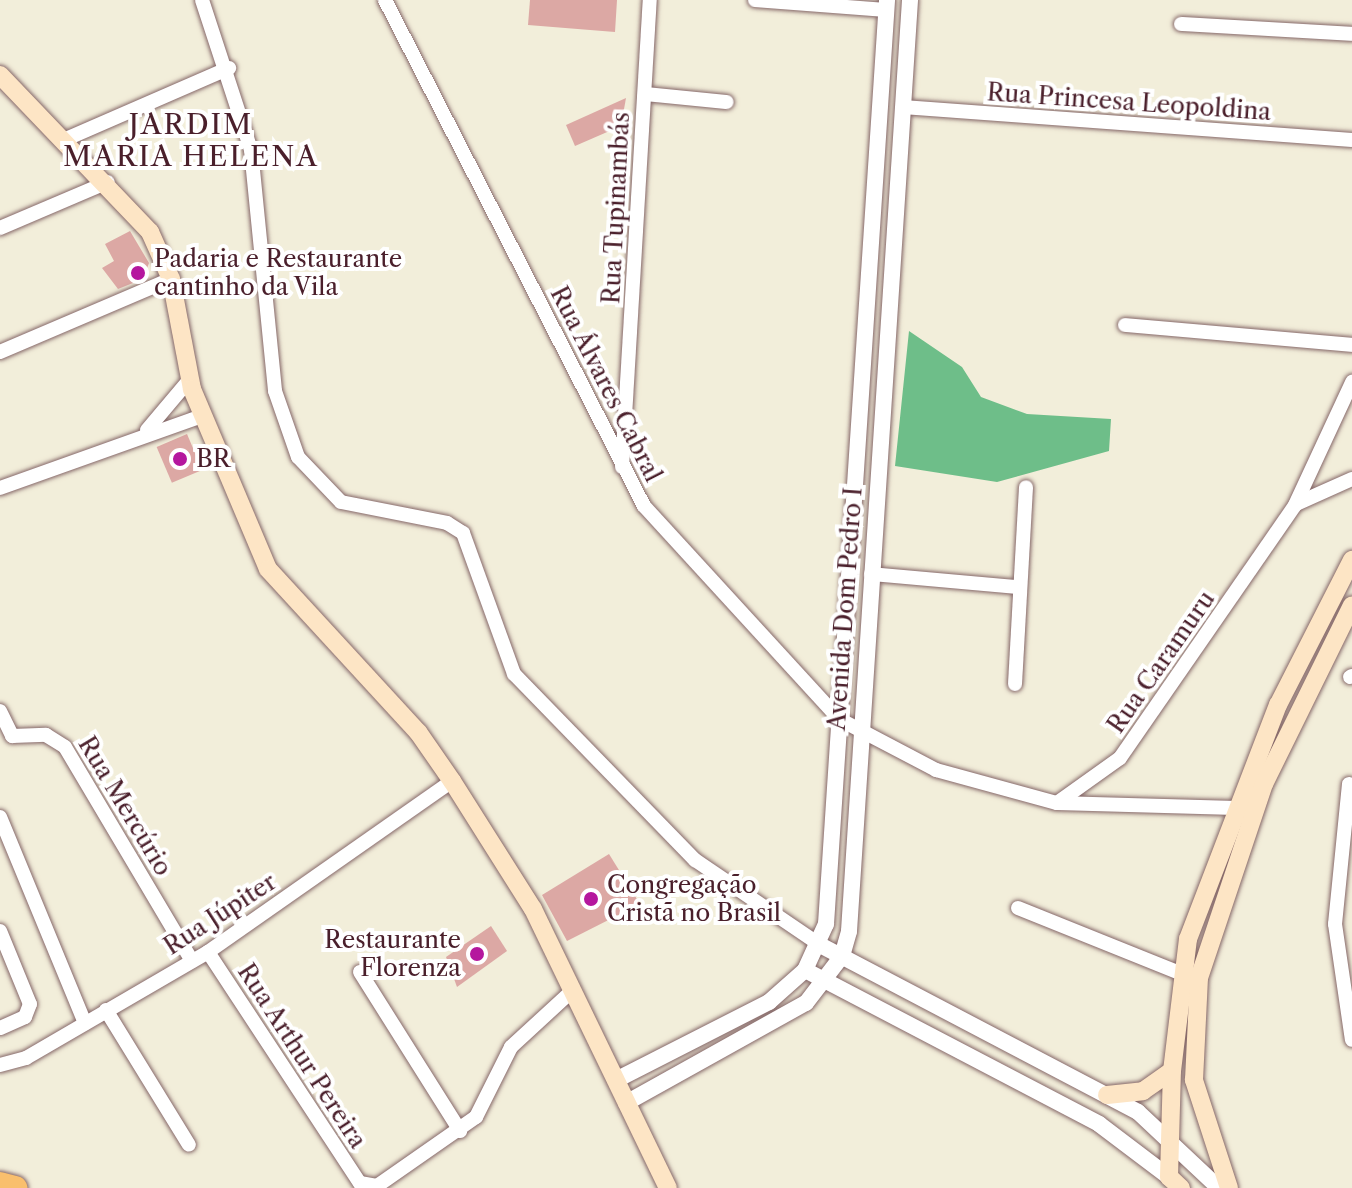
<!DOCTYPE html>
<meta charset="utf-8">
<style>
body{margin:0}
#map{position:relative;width:1352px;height:1188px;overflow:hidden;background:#f2eeda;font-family:"Libre Caslon Text",serif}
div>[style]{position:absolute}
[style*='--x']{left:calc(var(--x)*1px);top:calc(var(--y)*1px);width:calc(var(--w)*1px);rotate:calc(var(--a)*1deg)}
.forest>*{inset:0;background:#6ebe89}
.building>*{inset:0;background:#dca8a4;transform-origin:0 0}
.roads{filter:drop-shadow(0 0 2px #856768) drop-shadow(0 0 2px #856768)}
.minor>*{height:14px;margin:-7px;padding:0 7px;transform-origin:7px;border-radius:7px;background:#fff}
.tertiary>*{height:16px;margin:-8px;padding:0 8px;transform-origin:8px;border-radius:8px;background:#fff}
.secondary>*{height:18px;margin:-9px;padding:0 9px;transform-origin:9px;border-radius:9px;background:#fde5c5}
.motorway>*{height:24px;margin:-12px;padding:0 12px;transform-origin:12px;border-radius:12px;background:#f9bf6d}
.dots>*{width:22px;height:22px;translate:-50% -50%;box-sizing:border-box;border:4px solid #fff;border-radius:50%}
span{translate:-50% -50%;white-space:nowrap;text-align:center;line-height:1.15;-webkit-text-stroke:8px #fff;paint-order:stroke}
.street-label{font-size:24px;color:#4a1f2b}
.poi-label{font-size:24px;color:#4a1f2b}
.left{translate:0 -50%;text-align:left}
.right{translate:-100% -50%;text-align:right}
.quarter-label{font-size:28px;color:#4a1f2b;letter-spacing:2px}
</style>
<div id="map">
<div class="forest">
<i style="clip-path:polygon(909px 331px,962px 367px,981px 397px,1027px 414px,1111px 419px,1109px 451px,997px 482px,895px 466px)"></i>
</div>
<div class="building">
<i style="clip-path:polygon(530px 0,617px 0,615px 32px,528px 25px)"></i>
<i style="clip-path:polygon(626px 98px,621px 126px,575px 146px,566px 125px)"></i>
<i style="clip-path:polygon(130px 231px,149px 263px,143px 279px,118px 289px,102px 268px,114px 261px,105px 244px)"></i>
<i style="left:187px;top:434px;width:39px;height:33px;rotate:67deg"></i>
<i style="clip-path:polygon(609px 854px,640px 904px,567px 941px,542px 895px)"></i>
<i style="clip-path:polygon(491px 926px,507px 951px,457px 987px,446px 957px)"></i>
</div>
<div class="roads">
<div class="minor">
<i style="--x:202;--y:0;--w:158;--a:71.9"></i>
<i style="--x:251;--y:150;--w:242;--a:84.3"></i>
<i style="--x:275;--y:391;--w:70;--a:70.8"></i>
<i style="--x:298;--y:457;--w:62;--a:46.3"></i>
<i style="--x:341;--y:502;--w:108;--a:11.2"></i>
<i style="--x:447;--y:523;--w:19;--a:32"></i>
<i style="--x:463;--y:533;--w:150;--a:70.1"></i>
<i style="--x:514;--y:674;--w:260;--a:45.8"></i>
<i style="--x:695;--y:860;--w:151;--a:34.2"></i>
<i style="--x:385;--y:0;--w:568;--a:62.89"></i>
<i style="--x:644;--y:506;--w:289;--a:47.5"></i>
<i style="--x:839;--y:719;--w:110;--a:27.7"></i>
<i style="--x:936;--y:770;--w:125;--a:15.3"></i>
<i style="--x:1057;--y:803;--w:77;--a:-35.5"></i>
<i style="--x:1120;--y:758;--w:308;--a:-55.3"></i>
<i style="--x:1295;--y:505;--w:136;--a:-65.1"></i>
<i style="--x:755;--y:0;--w:131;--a:4.4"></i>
<i style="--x:1181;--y:24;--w:171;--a:3.3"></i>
<i style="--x:645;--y:94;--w:82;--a:5.6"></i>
<i style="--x:903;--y:107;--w:450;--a:4.2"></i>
<i style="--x:66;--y:139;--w:178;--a:-23.5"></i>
<i style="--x:0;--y:228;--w:117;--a:-23.1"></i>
<i style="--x:1125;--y:325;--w:228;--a:5"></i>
<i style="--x:0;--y:352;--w:186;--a:-23.1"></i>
<i style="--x:147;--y:430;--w:68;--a:-49.8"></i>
<i style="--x:622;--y:467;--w:468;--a:-86.6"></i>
<i style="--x:0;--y:488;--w:214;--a:-19.6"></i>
<i style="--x:1296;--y:504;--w:61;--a:-24.1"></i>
<i style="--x:871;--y:574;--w:146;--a:5.1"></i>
<i style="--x:1350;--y:677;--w:2;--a:-27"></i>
<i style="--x:1015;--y:684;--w:197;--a:-86.8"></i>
<i style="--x:0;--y:711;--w:28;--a:64"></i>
<i style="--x:12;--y:736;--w:34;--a:-2"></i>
<i style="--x:46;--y:735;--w:22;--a:32"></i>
<i style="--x:65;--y:747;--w:249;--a:59.3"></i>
<i style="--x:1349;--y:784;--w:141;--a:95.7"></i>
<i style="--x:1335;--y:924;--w:117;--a:81.7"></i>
<i style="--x:1057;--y:803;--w:179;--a:1.6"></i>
<i style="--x:0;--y:817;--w:223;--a:67.6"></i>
<i style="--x:1018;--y:908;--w:175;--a:21.9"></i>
<i style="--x:0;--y:931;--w:79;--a:67.7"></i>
<i style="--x:30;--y:1004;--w:14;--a:111"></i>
<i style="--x:25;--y:1017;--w:27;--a:156"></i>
<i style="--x:208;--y:952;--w:277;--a:56.7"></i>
<i style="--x:360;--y:1183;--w:17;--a:10"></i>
<i style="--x:377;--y:1186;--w:121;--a:-34.9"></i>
<i style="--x:476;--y:1117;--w:78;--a:-63.4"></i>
<i style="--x:511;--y:1047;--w:84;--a:-42.6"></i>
<i style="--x:360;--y:972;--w:188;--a:57.8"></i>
<i style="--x:106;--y:1010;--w:158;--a:58.4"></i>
<i style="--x:0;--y:1065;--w:27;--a:-15"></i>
<i style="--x:26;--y:1058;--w:211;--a:-30.2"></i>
<i style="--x:208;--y:952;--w:298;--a:-35"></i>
</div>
<div class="tertiary">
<i style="--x:820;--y:945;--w:359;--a:27.7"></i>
<i style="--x:1138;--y:1112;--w:111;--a:43.2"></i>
<i style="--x:805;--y:970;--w:332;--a:27.6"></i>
<i style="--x:1099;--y:1124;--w:88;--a:37.1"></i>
<i style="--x:616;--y:1080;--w:172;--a:-27"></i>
<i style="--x:769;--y:1002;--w:48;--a:-41.6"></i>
<i style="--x:805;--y:970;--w:51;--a:-65.5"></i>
<i style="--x:826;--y:924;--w:926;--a:-86.22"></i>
<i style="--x:626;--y:1103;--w:206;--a:-29.1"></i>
<i style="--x:806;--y:1003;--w:59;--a:-52.5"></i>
<i style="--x:842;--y:956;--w:26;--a:-74"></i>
<i style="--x:849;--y:931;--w:933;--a:-86.25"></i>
</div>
<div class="secondary">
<i style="--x:0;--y:75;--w:217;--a:46.3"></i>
<i style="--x:150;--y:232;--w:51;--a:65.9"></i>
<i style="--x:171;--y:279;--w:112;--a:79.2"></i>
<i style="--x:192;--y:389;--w:195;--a:67.1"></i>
<i style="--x:268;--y:569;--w:222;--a:47.4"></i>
<i style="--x:418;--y:732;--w:60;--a:55.2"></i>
<i style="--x:452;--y:781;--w:151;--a:57.7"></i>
<i style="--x:533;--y:909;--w:310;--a:64.2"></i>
<i style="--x:1107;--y:1095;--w:36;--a:-6"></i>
<i style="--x:1143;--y:1091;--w:35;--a:-35"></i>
<i style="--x:1181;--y:1188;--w:16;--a:-137"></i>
<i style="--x:1169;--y:1177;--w:106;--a:-88.4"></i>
<i style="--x:1172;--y:1071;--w:133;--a:-83.1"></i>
<i style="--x:1188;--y:939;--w:251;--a:-69"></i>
<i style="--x:1278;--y:705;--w:163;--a:-63"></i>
<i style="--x:1229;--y:1188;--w:114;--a:-108"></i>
<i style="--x:1194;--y:1080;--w:102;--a:-87.2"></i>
<i style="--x:1199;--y:978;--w:205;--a:-71.5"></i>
<i style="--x:1264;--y:784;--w:199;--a:-63.8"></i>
</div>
<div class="motorway">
<i style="--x:0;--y:1184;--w:16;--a:15"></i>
</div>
</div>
<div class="dots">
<i style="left:138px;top:273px;background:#b5179e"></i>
<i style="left:180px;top:459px;background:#b5179e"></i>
<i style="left:591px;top:899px;background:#b5179e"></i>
<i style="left:477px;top:954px;background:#b5179e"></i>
</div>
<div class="street-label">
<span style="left:1129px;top:102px;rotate:4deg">Rua Princesa Leopoldina</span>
<span style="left:616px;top:208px;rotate:-87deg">Rua Tupinambás</span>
<span style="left:606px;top:384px;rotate:63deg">Rua Álvares Cabral</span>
<span style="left:845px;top:609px;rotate:-86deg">Avenida Dom Pedro I</span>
<span style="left:1161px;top:662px;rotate:-55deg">Rua Caramuru</span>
<span style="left:125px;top:806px;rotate:59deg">Rua Mercúrio</span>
<span style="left:220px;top:914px;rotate:-33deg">Rua Júpiter</span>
<span style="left:302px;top:1056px;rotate:57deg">Rua Arthur Pereira</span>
</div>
<div class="poi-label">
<span class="left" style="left:154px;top:273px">Padaria e Restaurante<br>cantinho da Vila</span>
<span class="left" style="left:196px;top:459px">BR</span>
<span class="left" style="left:607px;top:899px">Congregação<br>Cristã no Brasil</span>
<span class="right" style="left:461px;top:954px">Restaurante<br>Florenza</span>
</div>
<div class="quarter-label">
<span style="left:191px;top:140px">JARDIM<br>MARIA HELENA</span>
</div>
</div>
